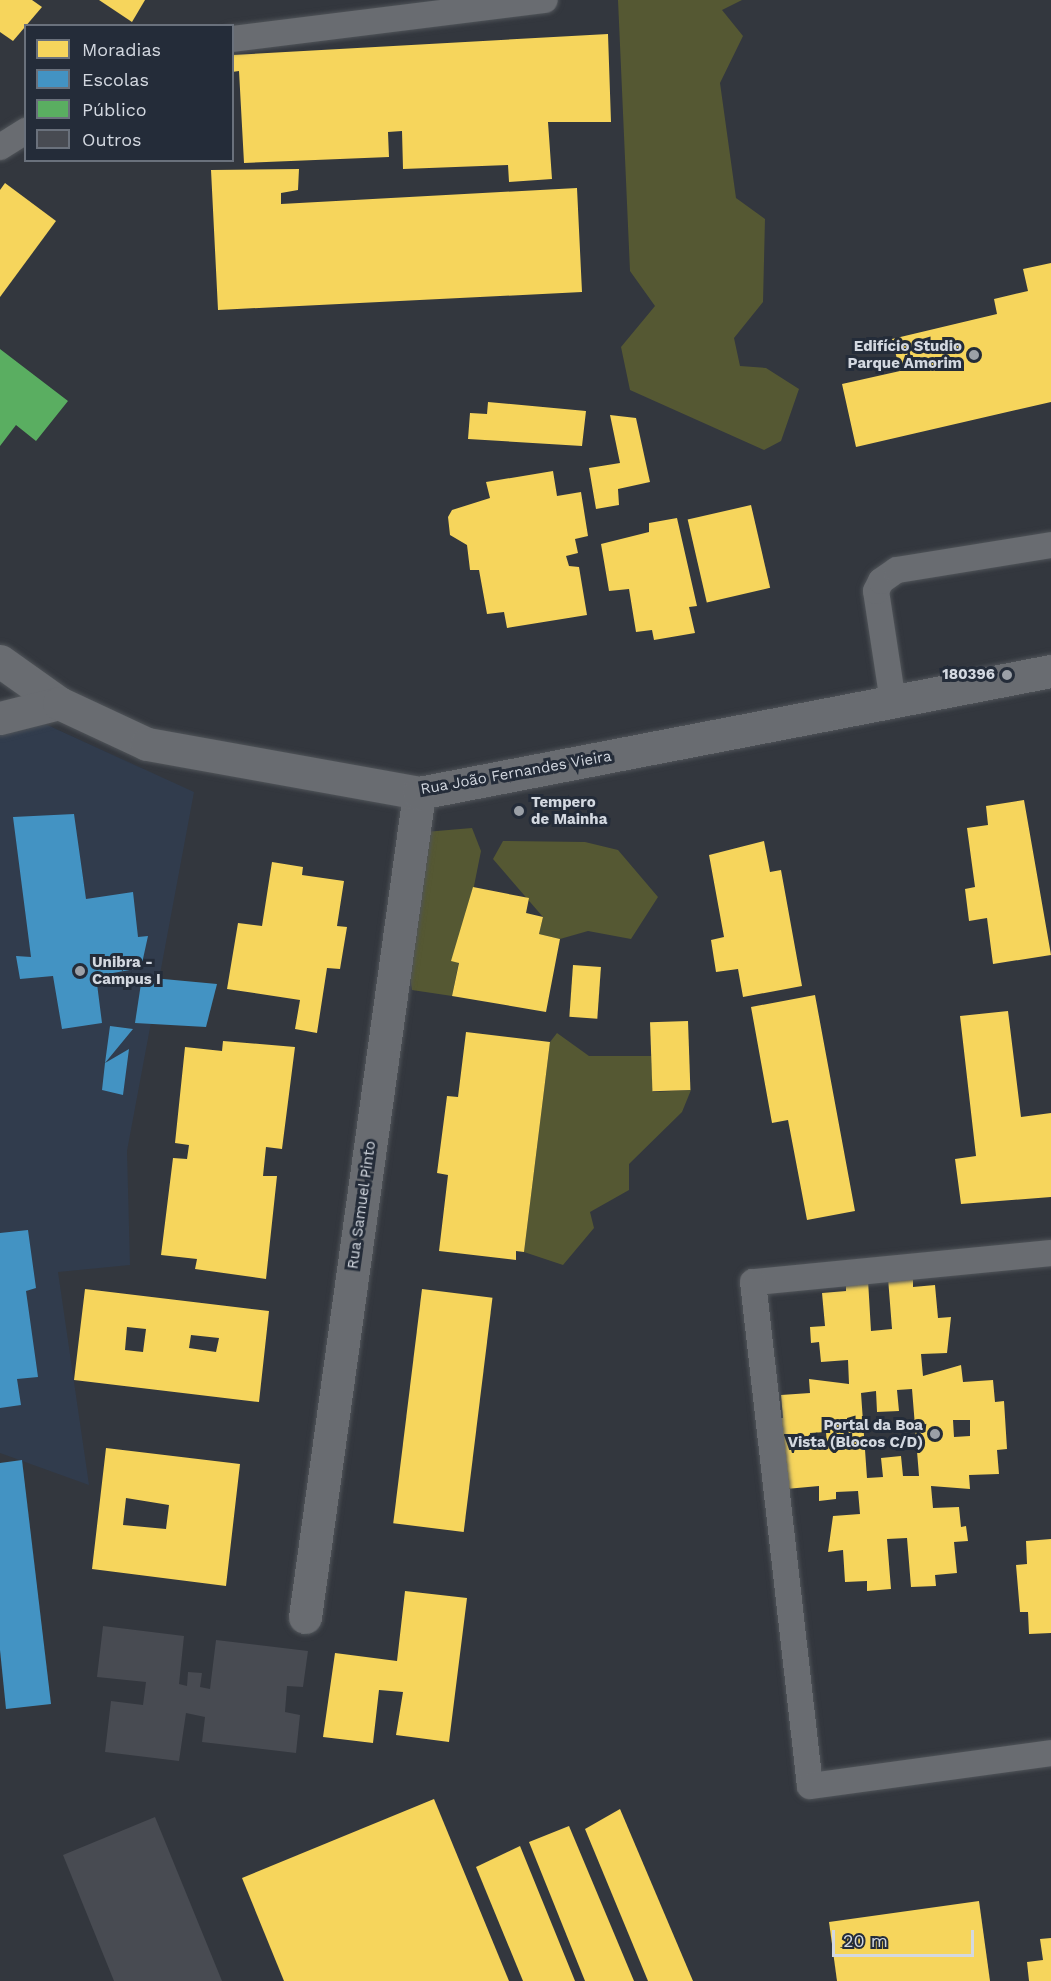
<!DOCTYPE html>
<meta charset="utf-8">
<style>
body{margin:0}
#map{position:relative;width:1051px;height:1981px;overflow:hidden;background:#33373e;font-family:"Work Sans",sans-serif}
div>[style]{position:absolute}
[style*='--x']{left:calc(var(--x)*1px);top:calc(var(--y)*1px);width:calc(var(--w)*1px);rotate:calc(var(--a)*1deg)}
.built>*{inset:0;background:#313c4d}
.green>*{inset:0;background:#555833}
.homes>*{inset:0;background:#f6d55c;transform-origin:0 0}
.schools>*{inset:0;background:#4393c3}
.public>*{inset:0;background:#5aae61}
.building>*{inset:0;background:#484b52}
.roads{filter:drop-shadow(0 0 2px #505459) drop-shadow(0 0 2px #505459)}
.service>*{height:26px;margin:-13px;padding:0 13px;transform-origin:13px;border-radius:13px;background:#696c71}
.minor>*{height:33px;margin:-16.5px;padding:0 16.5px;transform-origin:16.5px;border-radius:16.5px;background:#696c71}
.tertiary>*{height:33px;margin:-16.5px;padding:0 16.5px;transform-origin:16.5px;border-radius:16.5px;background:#696c71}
.secondary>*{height:33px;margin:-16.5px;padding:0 16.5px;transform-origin:16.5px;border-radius:16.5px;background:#696c71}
.dots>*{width:16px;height:16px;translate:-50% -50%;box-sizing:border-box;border:3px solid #242c39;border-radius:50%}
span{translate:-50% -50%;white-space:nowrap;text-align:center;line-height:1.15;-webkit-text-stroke:6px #242c39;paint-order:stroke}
.poi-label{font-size:15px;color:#d3d8e0;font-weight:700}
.right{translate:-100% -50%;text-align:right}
.left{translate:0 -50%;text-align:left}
.street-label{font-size:15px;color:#d3d8e0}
.legend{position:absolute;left:24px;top:24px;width:210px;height:138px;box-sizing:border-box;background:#242c39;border:2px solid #6a717c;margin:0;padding:8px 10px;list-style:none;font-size:18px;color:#d3d8e0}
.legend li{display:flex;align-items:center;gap:12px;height:30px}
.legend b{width:30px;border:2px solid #6a717c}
.scale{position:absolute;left:832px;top:1930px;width:142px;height:27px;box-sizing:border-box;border:3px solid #d3d8e0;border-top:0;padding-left:8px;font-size:18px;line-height:21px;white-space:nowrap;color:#d3d8e0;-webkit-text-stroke:4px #242c39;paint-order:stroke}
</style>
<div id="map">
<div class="built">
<i style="clip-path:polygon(43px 723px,194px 792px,127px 1151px,130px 1265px,58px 1272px,89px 1485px,0 1453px,0 727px)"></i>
</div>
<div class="green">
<i style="clip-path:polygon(618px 0,742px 0,722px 10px,743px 36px,720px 83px,736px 198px,765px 219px,763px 302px,734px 338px,740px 366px,766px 368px,799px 389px,781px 441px,764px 450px,630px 390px,621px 347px,655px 306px,630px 271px)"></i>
<i style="clip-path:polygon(472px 828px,481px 851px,452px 996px,412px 990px,409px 971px,425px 832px)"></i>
<i style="clip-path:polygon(503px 841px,585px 842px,618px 850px,658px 897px,631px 939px,588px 931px,560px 939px,539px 934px,543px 917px,493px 859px)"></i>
<i style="clip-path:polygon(557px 1033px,589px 1056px,651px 1056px,653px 1092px,691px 1090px,682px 1112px,629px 1164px,629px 1190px,590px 1212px,594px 1228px,563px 1265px,524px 1252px,550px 1042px)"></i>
</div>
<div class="homes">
<i style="clip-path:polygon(0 0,32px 0,42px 7px,13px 41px,0 32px)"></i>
<i style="clip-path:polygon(99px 0,145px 0,132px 22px)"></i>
<i style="clip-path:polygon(608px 34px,611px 122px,548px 122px,552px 179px,509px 182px,508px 165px,403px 169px,402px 131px,388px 132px,389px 157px,244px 163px,239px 71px,232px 72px,232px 55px)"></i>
<i style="clip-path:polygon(299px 169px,298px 190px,281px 193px,281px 204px,577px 188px,582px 292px,218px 310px,211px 170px)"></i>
<i style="clip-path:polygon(5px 183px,56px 221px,0 297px,0 190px)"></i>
<i style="clip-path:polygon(1051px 263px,1051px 402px,856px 447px,842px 384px,900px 371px,892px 339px,997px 314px,994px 299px,1028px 291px,1023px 269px)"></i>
<i style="clip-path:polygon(488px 402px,586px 411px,582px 446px,468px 439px,470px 413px,487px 414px)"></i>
<i style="clip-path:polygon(610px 415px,636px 418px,650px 482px,618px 489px,619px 505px,596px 509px,589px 468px,620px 463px)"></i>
<i style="clip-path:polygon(553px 471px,557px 496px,581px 492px,588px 536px,575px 539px,578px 553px,566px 556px,569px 566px,579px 567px,587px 615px,507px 628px,504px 612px,487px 614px,479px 570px,470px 570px,467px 545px,450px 535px,448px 517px,452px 510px,490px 498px,486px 482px)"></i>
<i style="left:751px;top:505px;width:85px;height:65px;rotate:77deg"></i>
<i style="clip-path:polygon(677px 518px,697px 606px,689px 607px,695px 633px,654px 640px,652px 630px,636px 632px,629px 589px,609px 591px,601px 544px,649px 532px,649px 523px)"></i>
<i style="clip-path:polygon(1024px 800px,1051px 955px,993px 964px,987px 918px,969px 921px,965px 889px,975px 887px,967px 828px,988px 825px,986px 806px)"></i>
<i style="clip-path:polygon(764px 841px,770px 872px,781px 870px,802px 986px,743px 997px,738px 969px,716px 972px,711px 940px,724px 937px,709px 855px)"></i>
<i style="clip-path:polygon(272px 862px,303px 867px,302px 875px,344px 881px,337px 926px,347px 927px,340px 969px,327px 968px,317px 1033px,295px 1029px,300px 1000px,227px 989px,238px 923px,262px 926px)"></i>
<i style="clip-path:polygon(473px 887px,529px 898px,526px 913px,543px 917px,539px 934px,560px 939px,546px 1012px,452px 996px,459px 963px,451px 961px)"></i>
<i style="left:573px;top:965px;width:28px;height:52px;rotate:4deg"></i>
<i style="clip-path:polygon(815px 995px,855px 1211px,807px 1220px,788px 1120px,772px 1123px,751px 1007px)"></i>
<i style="clip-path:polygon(1008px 1011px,1021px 1117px,1051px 1113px,1051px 1197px,961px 1204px,955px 1159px,976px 1156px,960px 1016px)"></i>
<i style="left:688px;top:1021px;width:69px;height:38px;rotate:88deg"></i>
<i style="clip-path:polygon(466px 1032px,550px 1042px,524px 1252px,516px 1251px,516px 1260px,439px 1251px,448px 1175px,437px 1173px,447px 1096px,458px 1097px)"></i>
<i style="clip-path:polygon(223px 1041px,295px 1047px,282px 1149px,266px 1147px,263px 1176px,277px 1176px,266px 1279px,195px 1269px,197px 1259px,161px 1255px,173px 1158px,187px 1159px,189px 1145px,175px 1143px,185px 1047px,222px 1051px)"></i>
<i style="clip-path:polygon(evenodd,913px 1277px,913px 1287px,935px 1285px,938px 1318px,951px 1317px,947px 1353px,921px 1354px,923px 1376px,961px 1365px,963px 1382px,993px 1380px,995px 1402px,1004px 1401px,1007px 1449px,997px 1450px,999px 1474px,969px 1475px,970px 1489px,931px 1486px,933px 1508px,959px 1507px,961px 1527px,966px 1526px,968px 1541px,954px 1542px,957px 1573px,935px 1575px,936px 1586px,911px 1587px,907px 1538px,887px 1539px,891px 1589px,867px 1591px,867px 1581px,845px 1582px,843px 1550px,828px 1552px,833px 1516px,860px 1514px,858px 1491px,836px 1492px,836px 1499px,819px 1501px,819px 1486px,786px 1489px,773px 1419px,783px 1418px,781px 1395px,810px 1393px,809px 1379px,849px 1384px,848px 1360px,821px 1362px,819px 1342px,811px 1343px,810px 1327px,825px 1326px,822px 1293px,846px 1291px,846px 1282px,868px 1280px,871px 1331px,892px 1329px,888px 1278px,913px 1277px,912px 1389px,919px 1476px,903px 1476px,901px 1456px,881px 1458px,883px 1477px,867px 1478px,861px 1393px,876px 1391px,877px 1412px,899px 1411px,897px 1390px,912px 1389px,913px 1277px,953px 1420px,970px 1420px,970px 1436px,954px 1437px,953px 1420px,913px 1277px,826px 1432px,827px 1447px,811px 1448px,810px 1433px,826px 1432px)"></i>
<i style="clip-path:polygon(evenodd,85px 1289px,269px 1311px,259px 1402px,74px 1380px,85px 1289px,127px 1327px,146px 1329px,143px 1352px,125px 1350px,127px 1327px,85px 1289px,191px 1335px,219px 1338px,216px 1352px,189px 1348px,191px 1335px)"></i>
<i style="left:422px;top:1289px;width:71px;height:236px;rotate:7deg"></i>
<i style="clip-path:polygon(evenodd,106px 1448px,240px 1464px,226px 1586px,92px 1569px,106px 1448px,126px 1498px,169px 1505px,166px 1529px,123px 1525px,126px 1498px)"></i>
<i style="clip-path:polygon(1051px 1539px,1051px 1633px,1029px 1634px,1028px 1612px,1020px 1612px,1016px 1565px,1027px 1564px,1026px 1541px)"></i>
<i style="clip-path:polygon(405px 1591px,467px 1598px,449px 1742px,396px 1735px,403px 1692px,379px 1690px,373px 1743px,323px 1737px,335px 1653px,397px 1661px)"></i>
<i style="clip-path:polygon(434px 1799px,509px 1981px,284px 1981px,242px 1878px)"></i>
<i style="clip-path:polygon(620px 1809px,693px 1981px,648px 1981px,585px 1829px)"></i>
<i style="clip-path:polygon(569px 1826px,634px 1981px,585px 1981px,529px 1842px)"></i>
<i style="clip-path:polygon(520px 1846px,575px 1981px,523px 1981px,476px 1867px)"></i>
<i style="clip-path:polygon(979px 1901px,990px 1981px,837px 1981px,829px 1922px)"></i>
<i style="clip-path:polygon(1051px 1938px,1051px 1981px,1029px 1981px,1027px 1962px,1043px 1960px,1040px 1939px)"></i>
</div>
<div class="schools">
<i style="clip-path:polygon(74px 814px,86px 899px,133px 892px,138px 937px,148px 936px,141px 968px,96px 976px,102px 1023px,62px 1029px,53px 976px,20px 979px,16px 956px,31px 957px,13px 817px)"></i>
<i style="clip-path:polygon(142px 977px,217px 984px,206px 1027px,135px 1023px)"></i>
<i style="clip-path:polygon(110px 1026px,133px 1029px,105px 1063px,129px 1049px,123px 1095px,102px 1090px,105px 1063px)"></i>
<i style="clip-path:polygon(28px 1230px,36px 1288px,26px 1291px,38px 1377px,17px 1379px,21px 1405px,0 1408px,0 1233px)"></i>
<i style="clip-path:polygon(22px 1460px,51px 1704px,6px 1709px,0 1650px,0 1463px)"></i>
</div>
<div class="public">
<i style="clip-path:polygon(0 349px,68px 401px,36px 441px,16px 425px,0 446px)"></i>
</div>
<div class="building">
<i style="clip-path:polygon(103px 1626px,184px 1636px,179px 1684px,187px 1686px,188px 1672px,202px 1673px,200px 1687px,210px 1689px,216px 1640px,308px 1651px,303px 1687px,287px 1686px,285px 1712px,300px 1715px,296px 1753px,202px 1742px,205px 1717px,186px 1713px,179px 1761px,105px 1752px,111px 1701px,143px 1705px,146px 1682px,97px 1677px)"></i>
<i style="clip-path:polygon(155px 1817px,222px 1981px,114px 1981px,63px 1855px)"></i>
</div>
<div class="roads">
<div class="service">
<i style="--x:232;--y:39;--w:315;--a:-7.1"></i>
<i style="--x:0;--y:147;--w:31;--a:-32"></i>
<i style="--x:893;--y:702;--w:112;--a:-98.7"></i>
<i style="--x:876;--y:591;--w:11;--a:-63"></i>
<i style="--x:881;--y:581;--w:19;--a:-35"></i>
<i style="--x:897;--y:570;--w:156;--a:-9.2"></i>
<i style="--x:1051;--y:1253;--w:299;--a:174.4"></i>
<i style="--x:753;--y:1282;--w:507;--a:83.55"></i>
<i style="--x:810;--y:1786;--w:243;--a:-7.8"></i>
</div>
<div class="minor">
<i style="--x:305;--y:1617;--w:832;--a:-82.12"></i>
</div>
<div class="tertiary">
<i style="--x:0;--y:661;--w:72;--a:35.4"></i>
</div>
<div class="secondary">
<i style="--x:0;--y:718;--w:61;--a:-14.3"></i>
<i style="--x:59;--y:703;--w:97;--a:25"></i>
<i style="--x:147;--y:744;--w:276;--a:10.2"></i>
<i style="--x:419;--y:793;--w:644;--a:-10.93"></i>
</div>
</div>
<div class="dots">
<i style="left:974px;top:355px;background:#9ba0a7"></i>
<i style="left:1007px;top:675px;background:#9ba0a7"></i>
<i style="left:519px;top:811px;background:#9ba0a7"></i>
<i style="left:80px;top:971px;background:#9ba0a7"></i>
<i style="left:935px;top:1434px;background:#9ba0a7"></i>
</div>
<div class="poi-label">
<span class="right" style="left:962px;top:355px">Edifício Studio<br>Parque Amorim</span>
<span class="right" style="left:995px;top:675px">180396</span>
<span class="left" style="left:531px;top:811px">Tempero<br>de Mainha</span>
<span class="left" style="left:92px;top:971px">Unibra -<br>Campus I</span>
<span class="right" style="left:923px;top:1434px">Portal da Boa<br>Vista (Blocos C/D)</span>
</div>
<div class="street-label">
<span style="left:516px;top:773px;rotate:-10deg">Rua João Fernandes Vieira</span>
<span style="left:362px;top:1205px;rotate:-82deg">Rua Samuel Pinto</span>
</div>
<ul class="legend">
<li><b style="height:16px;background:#f6d55c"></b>Moradias</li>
<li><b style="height:16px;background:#4393c3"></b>Escolas</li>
<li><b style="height:16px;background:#5aae61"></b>Público</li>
<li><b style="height:16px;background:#484b52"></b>Outros</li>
</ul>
<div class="scale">20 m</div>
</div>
